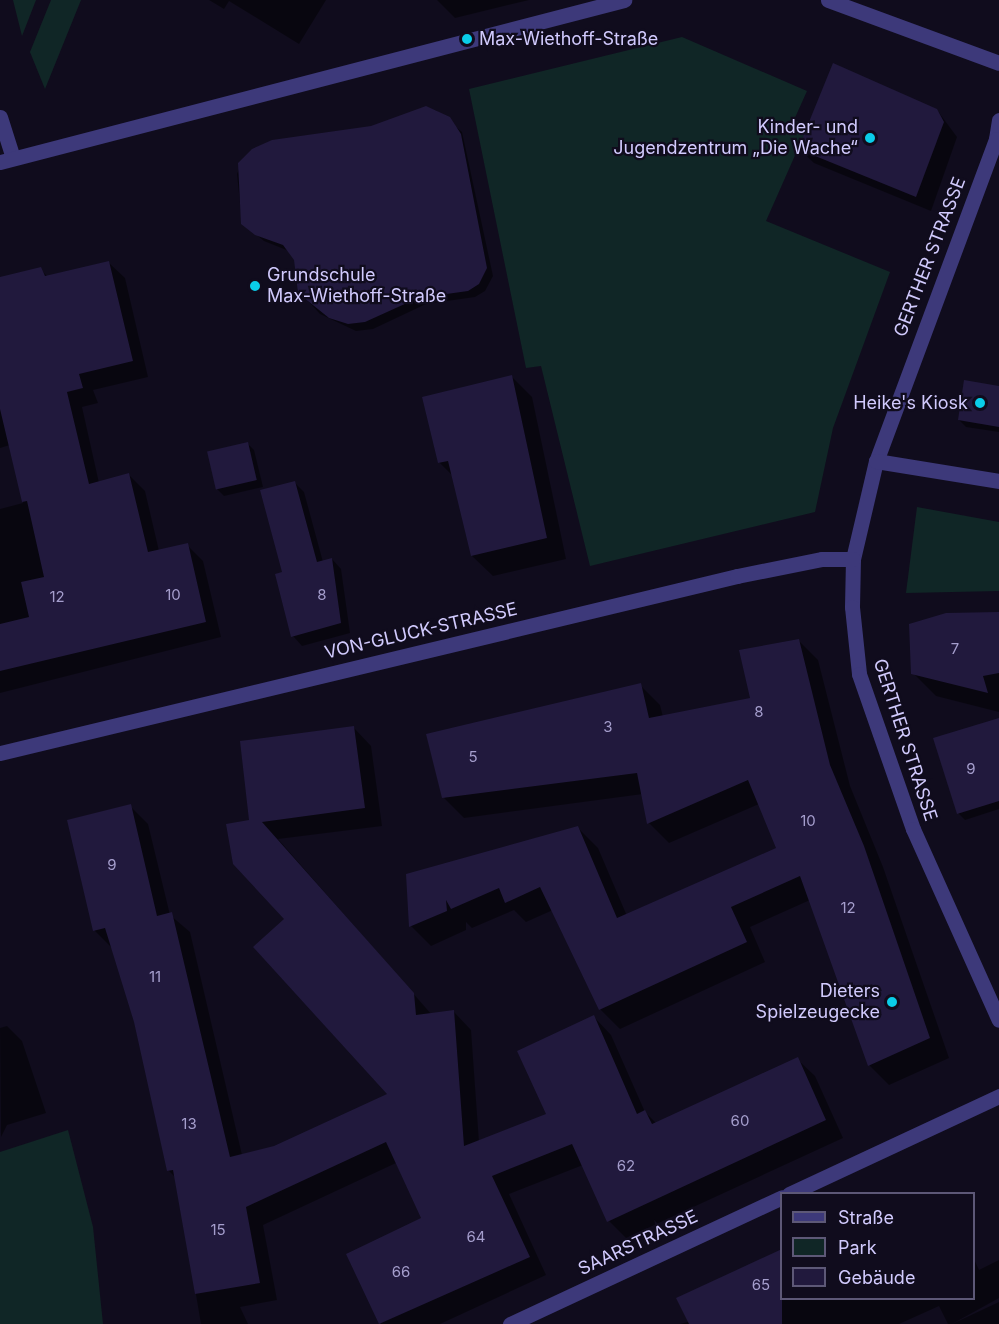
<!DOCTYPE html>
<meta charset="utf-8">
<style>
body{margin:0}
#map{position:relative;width:999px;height:1324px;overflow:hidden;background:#100c1d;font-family:Inter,sans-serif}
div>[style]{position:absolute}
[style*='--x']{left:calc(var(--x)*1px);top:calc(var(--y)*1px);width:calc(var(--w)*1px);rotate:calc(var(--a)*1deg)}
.green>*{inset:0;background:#102626}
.shadow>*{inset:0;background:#0007}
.building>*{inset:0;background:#21193d;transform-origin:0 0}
.lane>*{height:15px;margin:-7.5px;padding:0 7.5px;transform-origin:7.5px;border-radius:7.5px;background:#3d397a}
.street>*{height:15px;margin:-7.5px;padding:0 7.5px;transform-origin:7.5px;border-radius:7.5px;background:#3d397a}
.dots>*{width:16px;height:16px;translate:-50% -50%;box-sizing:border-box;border:3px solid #100c1d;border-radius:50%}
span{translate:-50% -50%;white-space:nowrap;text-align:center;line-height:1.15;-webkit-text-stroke:4.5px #100c1d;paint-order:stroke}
.number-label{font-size:15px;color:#a59ecd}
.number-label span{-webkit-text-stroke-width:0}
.poi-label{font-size:18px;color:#d1cafd}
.left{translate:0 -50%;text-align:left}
.right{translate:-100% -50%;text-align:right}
.street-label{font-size:18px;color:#d1cafd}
.legend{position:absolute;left:780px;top:1192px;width:195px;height:108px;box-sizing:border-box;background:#100c1d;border:2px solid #5d5877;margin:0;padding:8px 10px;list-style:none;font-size:18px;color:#d1cafd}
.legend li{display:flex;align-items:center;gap:12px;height:30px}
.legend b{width:30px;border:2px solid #5d5877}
</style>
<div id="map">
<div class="green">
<i style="clip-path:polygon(13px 0,36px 0,22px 36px)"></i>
<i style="clip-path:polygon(51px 0,81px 0,45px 89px,30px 52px)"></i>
<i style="clip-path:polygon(682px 37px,807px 91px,794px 120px,808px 126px,766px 221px,890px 272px,833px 428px,815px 512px,590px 566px,541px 366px,526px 368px,469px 89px)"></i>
<i style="clip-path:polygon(917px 507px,999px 522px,999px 591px,906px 593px)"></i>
<i style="clip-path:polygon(68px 1130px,93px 1227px,103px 1324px,0 1324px,0 1152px)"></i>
</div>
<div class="shadow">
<i style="clip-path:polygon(209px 0,326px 0,299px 44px,229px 1px,224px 9px)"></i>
<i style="clip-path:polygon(437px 0,529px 0,455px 18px)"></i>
<i style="clip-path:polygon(426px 107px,437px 111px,462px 132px,493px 276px,485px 291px,475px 297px,426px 304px,373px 329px,356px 331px,320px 314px,300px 292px,296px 259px,289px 251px,264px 241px,242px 223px,237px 174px,244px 157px,371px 128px)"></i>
<i style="clip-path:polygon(937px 110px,957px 137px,931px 211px,814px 163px,799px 149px)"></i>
<i style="clip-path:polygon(109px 263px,125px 278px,148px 377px,93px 390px,98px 403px,82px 407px,99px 483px,129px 475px,145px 491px,159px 551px,187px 545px,203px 561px,221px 637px,0 693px,0 509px,23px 503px,10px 445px,0 448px,0 278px,40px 269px,48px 277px)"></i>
<i style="clip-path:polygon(512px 377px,532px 397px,566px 559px,493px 576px,472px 556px,453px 476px,439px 462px)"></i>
<i style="clip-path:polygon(999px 387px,999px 432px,966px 427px,959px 420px)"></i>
<i style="clip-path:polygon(247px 443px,254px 450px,263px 487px,224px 496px,217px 489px)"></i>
<i style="clip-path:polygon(294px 482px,304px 492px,323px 562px,332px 559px,341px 569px,350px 633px,302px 646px,293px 636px,284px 573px)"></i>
<i style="clip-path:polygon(999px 613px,999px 712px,936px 696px,913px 673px)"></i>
<i style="clip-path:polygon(798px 640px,818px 660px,850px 786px,883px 867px,949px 1058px,889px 1085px,870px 1066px,810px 900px,750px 927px,765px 962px,620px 1029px,600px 1009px,553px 910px,526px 922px,514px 910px,472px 928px,466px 922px,466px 930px,431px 946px,411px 926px,408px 875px,578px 828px,598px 848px,627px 916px,778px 849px,759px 804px,669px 843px,649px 823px,643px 794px,464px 818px,444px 798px,640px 685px,660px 705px,663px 717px,751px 699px)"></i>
<i style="clip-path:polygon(999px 723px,999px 809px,965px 820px,958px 813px)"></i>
<i style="clip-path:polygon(354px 728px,371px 746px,382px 826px,278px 839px,432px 1015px,454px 1012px,471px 1030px,479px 1142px,548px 1115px,594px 1017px,611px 1035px,645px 1112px,656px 1123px,797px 1059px,815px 1076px,843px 1138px,626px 1238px,609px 1221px,583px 1165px,509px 1194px,546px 1275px,440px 1324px,381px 1324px,348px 1254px,423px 1219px,396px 1163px,263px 1225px,277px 1300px,240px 1307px,248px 1324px,201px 1324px,176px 1178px,168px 1170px,135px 1021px,113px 949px,95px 931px,69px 821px,130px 806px,148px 824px,170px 915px,190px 932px,242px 1155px,274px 1148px,389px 1094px,286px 919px,251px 821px)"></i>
<i style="clip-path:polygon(7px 1026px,22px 1041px,46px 1113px,7px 1125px,1px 1137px,0 1028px)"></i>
<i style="clip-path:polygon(974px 1259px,979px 1270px,999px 1260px,999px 1298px,952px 1324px,999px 1302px,999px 1324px,948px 1324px,939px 1306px,899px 1324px,680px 1324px,782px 1298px,974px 1298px)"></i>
</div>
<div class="building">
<i style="clip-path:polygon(833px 63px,937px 109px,944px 122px,916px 197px,798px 149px)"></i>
<i style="clip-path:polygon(426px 106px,450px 117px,461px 134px,487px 268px,479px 284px,468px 291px,418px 298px,365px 322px,348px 324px,329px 318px,298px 293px,294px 260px,283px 245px,255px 235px,241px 224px,238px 163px,252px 149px,272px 140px,371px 126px)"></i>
<i style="clip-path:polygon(109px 261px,133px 361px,79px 374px,83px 388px,67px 392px,89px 484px,129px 473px,148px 552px,188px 543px,206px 622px,0 671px,0 624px,29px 617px,21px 582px,44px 577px,27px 501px,22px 502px,0 409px,0 277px,41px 267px,45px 276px)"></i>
<i style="clip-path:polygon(512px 375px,547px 538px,471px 556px,448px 461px,438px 463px,422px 397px)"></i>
<i style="clip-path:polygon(964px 380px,999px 386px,999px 427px,958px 420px)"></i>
<i style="left:248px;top:442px;width:39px;height:42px;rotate:77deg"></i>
<i style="clip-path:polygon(295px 481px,317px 562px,332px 558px,341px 623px,291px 637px,275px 574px,282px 572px,260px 490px)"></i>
<i style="clip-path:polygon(999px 612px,999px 673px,983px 676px,988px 693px,911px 674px,909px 624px,946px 613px)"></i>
<i style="clip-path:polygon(799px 639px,830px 765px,864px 846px,930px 1038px,868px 1066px,800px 876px,731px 907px,747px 942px,599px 1010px,540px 887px,505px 903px,499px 888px,451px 909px,446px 900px,447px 911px,409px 927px,406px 874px,578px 826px,617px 918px,776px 848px,748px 780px,647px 824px,637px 773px,442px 798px,426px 734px,641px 683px,649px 718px,750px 698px,739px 650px)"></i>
<i style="clip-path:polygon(999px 718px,999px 801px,957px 814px,933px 738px)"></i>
<i style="clip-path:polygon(354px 726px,365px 808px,262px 822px,414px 993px,416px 1015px,454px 1010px,464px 1146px,546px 1114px,517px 1051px,594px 1015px,637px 1114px,645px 1110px,652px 1124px,798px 1057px,826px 1120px,607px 1222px,572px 1144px,492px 1176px,530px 1257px,379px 1324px,346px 1254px,421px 1218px,386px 1142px,246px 1207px,260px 1283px,195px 1294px,173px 1170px,167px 1171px,134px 1022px,105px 928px,93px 931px,67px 820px,131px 804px,157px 916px,172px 912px,230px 1157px,274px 1146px,387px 1094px,253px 947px,284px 919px,233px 864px,226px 824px,249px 820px,240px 741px)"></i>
<i style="clip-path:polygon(782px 1249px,782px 1324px,689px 1324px,676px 1298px)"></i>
</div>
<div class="lane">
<i style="--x:0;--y:117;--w:43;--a:72.4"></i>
</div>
<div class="street">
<i style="--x:828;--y:0;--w:182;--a:20.2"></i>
<i style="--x:999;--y:120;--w:19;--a:99"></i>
<i style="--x:996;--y:139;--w:344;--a:110.4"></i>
<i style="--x:876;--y:461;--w:101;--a:103.2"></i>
<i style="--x:853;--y:559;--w:48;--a:91.2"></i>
<i style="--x:852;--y:607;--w:67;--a:84"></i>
<i style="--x:859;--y:674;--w:164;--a:70.8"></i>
<i style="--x:913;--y:829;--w:209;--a:65.8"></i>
<i style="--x:0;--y:162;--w:645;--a:-14.55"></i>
<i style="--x:876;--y:461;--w:125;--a:9.2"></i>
<i style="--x:0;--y:753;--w:758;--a:-13.5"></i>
<i style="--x:737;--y:576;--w:87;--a:-11.3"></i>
<i style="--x:822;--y:559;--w:31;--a:0"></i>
<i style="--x:789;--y:1194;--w:232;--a:-25"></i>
<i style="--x:510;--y:1324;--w:300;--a:-25"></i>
</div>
<div class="dots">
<i style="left:467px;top:39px;background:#0acde9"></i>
<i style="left:870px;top:138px;background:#0acde9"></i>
<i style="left:255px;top:286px;background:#0acde9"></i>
<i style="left:980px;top:403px;background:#0acde9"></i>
<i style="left:892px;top:1002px;background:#0acde9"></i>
</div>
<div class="number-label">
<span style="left:173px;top:595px">10</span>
<span style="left:322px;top:595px">8</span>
<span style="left:57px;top:597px">12</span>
<span style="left:955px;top:649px">7</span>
<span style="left:759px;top:712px">8</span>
<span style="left:608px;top:727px">3</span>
<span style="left:473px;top:757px">5</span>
<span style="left:971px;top:769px">9</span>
<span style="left:808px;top:821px">10</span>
<span style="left:112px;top:865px">9</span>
<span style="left:848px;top:908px">12</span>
<span style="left:155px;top:977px">11</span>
<span style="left:740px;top:1121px">60</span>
<span style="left:189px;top:1124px">13</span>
<span style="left:626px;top:1166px">62</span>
<span style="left:218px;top:1230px">15</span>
<span style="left:476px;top:1237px">64</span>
<span style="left:401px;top:1272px">66</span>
<span style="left:761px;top:1285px">65</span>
</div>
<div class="poi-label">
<span class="left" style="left:479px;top:39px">Max-Wiethoff-Straße</span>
<span class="right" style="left:858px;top:138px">Kinder- und<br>Jugendzentrum „Die Wache“</span>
<span class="left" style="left:267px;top:286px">Grundschule<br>Max-Wiethoff-Straße</span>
<span class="right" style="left:968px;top:403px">Heike's Kiosk</span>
<span class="right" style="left:880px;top:1002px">Dieters<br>Spielzeugecke</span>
</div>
<div class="street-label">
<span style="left:930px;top:257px;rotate:-69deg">GERTHER STRASSE</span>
<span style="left:421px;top:631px;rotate:-13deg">VON-GLUCK-STRASSE</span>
<span style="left:905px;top:740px;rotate:72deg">GERTHER STRASSE</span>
<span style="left:638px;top:1243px;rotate:-25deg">SAARSTRASSE</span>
</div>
<ul class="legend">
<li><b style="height:8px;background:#3d397a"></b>Straße</li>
<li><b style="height:16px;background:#102626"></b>Park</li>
<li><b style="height:16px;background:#21193d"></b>Gebäude</li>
</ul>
</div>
